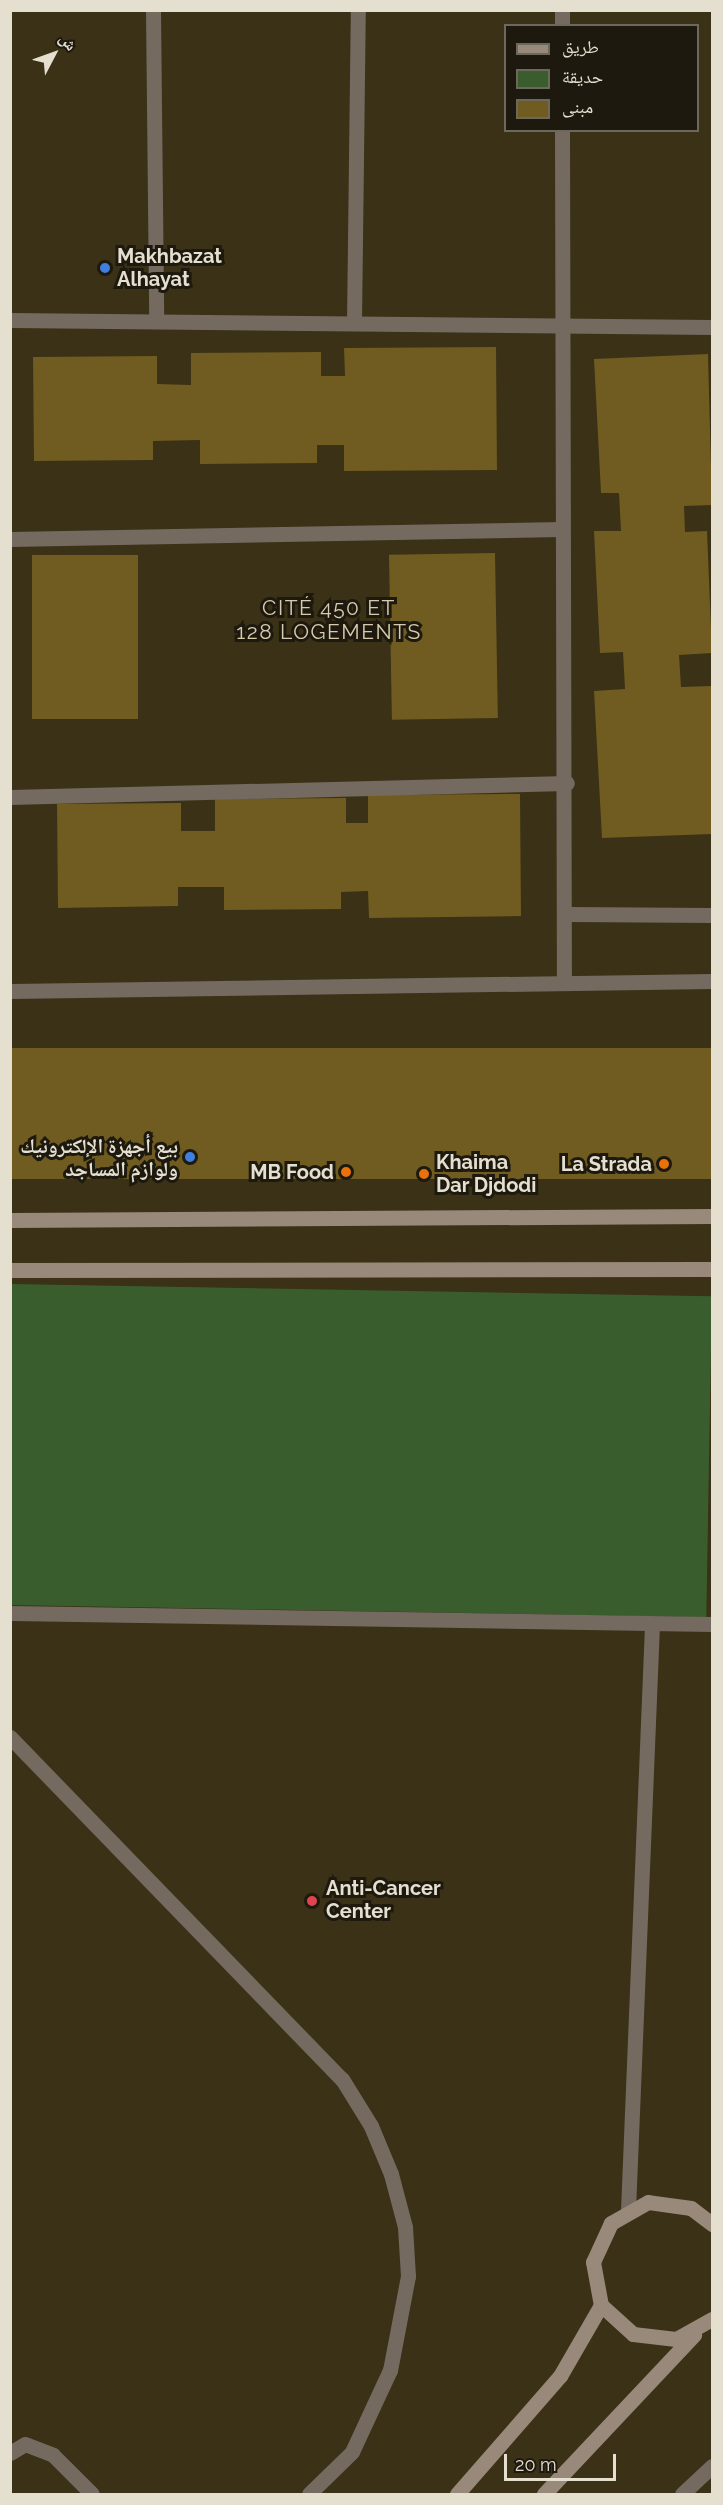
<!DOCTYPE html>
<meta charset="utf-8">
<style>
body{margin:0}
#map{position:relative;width:723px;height:2505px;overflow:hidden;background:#3a3116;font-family:Raleway,"Noto Naskh Arabic",sans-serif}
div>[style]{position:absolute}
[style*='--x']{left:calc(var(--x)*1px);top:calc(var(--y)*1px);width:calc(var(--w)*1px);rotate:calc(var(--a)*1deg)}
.green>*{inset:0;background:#3a5d2e;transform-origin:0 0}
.building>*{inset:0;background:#705c20;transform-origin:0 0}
.lane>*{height:15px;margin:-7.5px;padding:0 7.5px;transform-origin:7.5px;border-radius:7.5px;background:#746a60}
.street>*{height:15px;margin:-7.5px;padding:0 7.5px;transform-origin:7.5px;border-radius:7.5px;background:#746a60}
.secondary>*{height:15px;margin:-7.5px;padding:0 7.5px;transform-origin:7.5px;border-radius:7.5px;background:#99897a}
.dots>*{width:16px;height:16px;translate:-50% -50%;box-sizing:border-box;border:3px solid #1d190e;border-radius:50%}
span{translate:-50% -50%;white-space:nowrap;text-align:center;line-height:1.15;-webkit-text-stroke:6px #1d190e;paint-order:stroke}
.poi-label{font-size:20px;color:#e5dfd0;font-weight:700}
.left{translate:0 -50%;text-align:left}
.right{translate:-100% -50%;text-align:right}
.neighbourhood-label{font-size:21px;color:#d6cbac;letter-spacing:1.5px}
.frame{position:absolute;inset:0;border:12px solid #e5dfd0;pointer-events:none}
.legend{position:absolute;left:504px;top:24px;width:195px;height:108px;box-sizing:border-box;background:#1d190e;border:2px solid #6d685c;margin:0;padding:8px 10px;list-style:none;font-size:18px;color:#e5dfd0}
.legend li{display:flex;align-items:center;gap:12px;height:30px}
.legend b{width:30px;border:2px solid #6d685c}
.north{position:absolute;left:24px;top:24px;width:60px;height:60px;-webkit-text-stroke:4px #1d190e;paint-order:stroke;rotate:49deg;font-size:16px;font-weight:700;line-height:24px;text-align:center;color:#e5dfd0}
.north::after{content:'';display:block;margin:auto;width:21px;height:27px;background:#e5dfd0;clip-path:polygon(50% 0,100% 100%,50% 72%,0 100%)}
.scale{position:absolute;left:504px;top:2454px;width:112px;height:27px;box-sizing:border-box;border:3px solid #e5dfd0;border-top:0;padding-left:8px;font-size:18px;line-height:21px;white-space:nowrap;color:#e5dfd0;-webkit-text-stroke:4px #1d190e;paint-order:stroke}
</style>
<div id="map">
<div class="green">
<i style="left:11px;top:1284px;width:701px;height:321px;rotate:1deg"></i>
</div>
<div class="building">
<i style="clip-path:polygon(496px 347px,497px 470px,344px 471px,344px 445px,317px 445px,317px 463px,200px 464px,200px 440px,153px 441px,153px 460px,34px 461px,33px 357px,157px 356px,157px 384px,191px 385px,191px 353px,321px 352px,321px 376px,345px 376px,344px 348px)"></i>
<i style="clip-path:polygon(708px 354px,712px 505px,684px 506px,685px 532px,707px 531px,712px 653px,679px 655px,681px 687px,712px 686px,712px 834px,602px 838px,594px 691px,625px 689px,623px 652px,600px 653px,594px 531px,621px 531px,619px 493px,601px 493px,594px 359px)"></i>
<i style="left:495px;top:553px;width:165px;height:106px;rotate:89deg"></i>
<i style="left:32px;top:555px;width:106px;height:164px"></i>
<i style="clip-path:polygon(520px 794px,521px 916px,369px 918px,368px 891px,341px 892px,341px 909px,224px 910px,224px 887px,178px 887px,178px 906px,58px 908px,57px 804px,181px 803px,181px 831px,215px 831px,215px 799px,346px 798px,346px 823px,368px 823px,368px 795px)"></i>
<i style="left:712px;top:1048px;width:131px;height:702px;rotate:90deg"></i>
</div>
<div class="lane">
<i style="--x:10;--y:1737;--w:477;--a:45.9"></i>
<i style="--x:342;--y:2079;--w:55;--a:58.3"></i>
<i style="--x:371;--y:2126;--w:52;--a:67.4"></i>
<i style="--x:391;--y:2174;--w:55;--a:75.2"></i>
<i style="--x:405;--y:2227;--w:49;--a:86.5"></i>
<i style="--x:408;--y:2276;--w:96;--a:100.8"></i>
<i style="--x:390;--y:2370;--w:90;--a:114.9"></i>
<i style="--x:352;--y:2452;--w:60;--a:135.7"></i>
<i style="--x:10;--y:2453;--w:17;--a:-31"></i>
<i style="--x:25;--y:2444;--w:30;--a:21"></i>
<i style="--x:53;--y:2455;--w:55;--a:45"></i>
<i style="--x:682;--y:2494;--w:41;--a:-43"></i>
</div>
<div class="street">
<i style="--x:153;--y:10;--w:309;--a:89.4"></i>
<i style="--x:562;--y:26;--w:16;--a:-90"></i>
<i style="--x:562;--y:130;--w:850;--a:89.87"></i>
<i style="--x:10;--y:320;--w:702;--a:0.57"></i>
<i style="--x:354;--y:322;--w:312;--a:-89.3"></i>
<i style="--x:10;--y:539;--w:552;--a:-1.04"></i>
<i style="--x:10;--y:797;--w:557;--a:-1.44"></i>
<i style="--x:568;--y:914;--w:144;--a:0.4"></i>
<i style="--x:10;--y:991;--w:702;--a:-0.82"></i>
<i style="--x:10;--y:1613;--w:702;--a:0.9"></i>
<i style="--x:628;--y:2210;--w:586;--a:-87.65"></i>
</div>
<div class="secondary">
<i style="--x:10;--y:1220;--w:702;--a:-0.33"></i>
<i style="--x:10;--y:1270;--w:702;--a:-0.08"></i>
<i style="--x:712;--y:2224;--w:26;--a:-143"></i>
<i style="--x:691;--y:2208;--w:43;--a:-172.1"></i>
<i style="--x:648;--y:2202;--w:43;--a:150.4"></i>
<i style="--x:611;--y:2223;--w:43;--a:114.8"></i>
<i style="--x:593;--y:2262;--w:44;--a:79.5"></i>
<i style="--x:601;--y:2305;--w:43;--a:42.2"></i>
<i style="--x:633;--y:2334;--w:43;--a:6.6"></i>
<i style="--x:676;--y:2339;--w:41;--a:-29.1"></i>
<i style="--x:457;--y:2494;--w:157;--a:-48.9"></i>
<i style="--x:560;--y:2376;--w:82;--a:-60"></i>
<i style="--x:544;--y:2494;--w:219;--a:-46.7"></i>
</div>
<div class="dots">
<i style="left:105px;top:268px;background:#3f7fe0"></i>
<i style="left:190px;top:1157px;background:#3f7fe0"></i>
<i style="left:664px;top:1164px;background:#e8710a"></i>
<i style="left:346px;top:1172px;background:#e8710a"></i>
<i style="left:424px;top:1174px;background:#e8710a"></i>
<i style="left:312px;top:1901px;background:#e0444e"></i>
</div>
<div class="poi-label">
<span class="left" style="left:117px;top:268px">Makhbazat<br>Alhayat</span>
<span class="right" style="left:178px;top:1158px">بيع أجهزة الإلكترونيك<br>ولوازم المساجد</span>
<span class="left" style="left:436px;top:1174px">Khaima<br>Dar Djdodi</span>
<span class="right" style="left:652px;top:1164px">La Strada</span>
<span class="right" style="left:334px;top:1172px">MB Food</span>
<span class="left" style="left:326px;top:1900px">Anti-Cancer<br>Center</span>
</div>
<div class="neighbourhood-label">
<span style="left:329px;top:620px">CITÉ 450 ET<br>128 LOGEMENTS</span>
</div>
<div class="frame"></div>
<ul class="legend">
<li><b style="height:8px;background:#99897a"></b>طريق</li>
<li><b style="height:16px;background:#3a5d2e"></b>حديقة</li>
<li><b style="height:16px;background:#705c20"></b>مبنى</li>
</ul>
<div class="north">ش</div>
<div class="scale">20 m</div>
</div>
